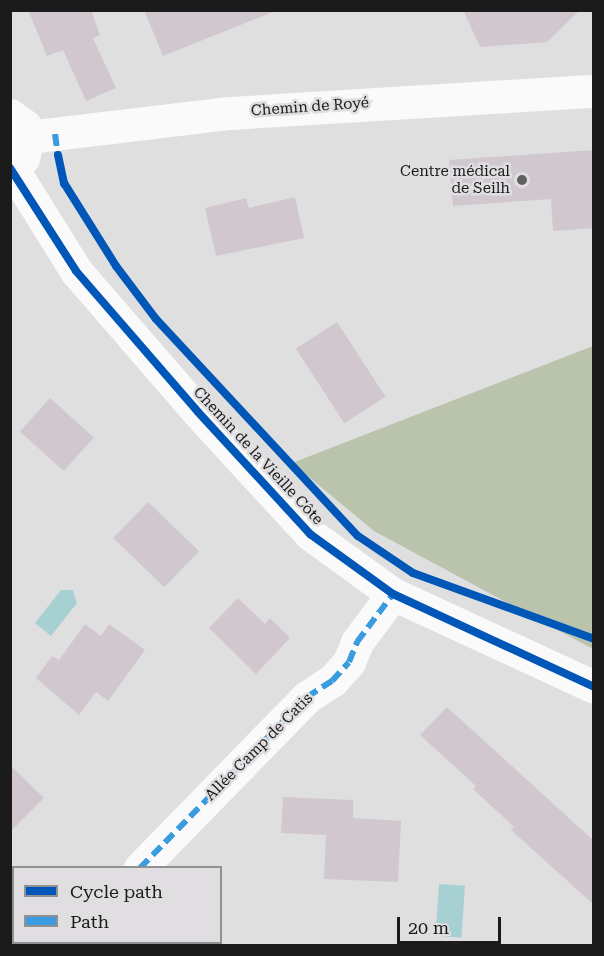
<!DOCTYPE html>
<meta charset="utf-8">
<style>
body{margin:0}
#map{position:relative;width:604px;height:956px;overflow:hidden;background:#e0dfe0;font-family:"Roboto Serif",serif}
div>[style]{position:absolute}
[style*='--x']{left:calc(var(--x)*1px);top:calc(var(--y)*1px);width:calc(var(--w)*1px);rotate:calc(var(--a)*1deg)}
.forest>*{inset:0;background:#bac3ac}
.water>*{inset:0;background:#a7d0d3;transform-origin:0 0}
.building>*{inset:0;background:#d0c8ce;transform-origin:0 0}
.minor>*{height:33px;margin:-16.5px;padding:0 16.5px;transform-origin:16.5px;border-radius:16.5px;background:#fafafa}
.quiet>*{height:6px;margin-top:-3px;transform-origin:0;background:repeating-linear-gradient(90deg,#3b9bdf 0 12px,transparent 0 18px)}
.cycleway>*{height:8px;margin:-4px;padding:0 4px;transform-origin:4px;border-radius:4px;background:#0057b8}
.dots>*{width:16px;height:16px;translate:-50% -50%;box-sizing:border-box;border:3px solid #e0dee1;border-radius:50%}
span{translate:-50% -50%;white-space:nowrap;text-align:center;line-height:1.15;-webkit-text-stroke:5px #e0dee1;paint-order:stroke}
.street-label{font-size:15px;color:#1b1b1c}
.poi-label{font-size:15px;color:#1b1b1c}
.right{translate:-100% -50%;text-align:right}
.frame{position:absolute;inset:0;border:12px solid #1b1b1c;pointer-events:none}
.legend{position:absolute;left:12px;top:866px;width:210px;height:78px;box-sizing:border-box;background:#e0dee1;border:2px solid #919092;margin:0;padding:8px 10px;list-style:none;font-size:18px;color:#1b1b1c}
.legend li{display:flex;align-items:center;gap:12px;height:30px}
.legend b{width:30px;border:2px solid #919092}
.scale{position:absolute;left:397px;top:917px;width:104px;height:27px;box-sizing:border-box;border:3px solid #1b1b1c;border-top:0;padding-left:8px;font-size:18px;line-height:21px;white-space:nowrap;color:#1b1b1c;-webkit-text-stroke:4px #e0dee1;paint-order:stroke}
</style>
<div id="map">
<div class="forest">
<i style="clip-path:polygon(593px 346px,593px 649px,374px 531px,292px 463px)"></i>
</div>
<div class="water">
<i style="clip-path:polygon(61px 590px,73px 590px,77px 603px,51px 636px,35px 623px)"></i>
<i style="left:439px;top:884px;width:26px;height:52px;rotate:4deg"></i>
</div>
<div class="building">
<i style="clip-path:polygon(28px 10px,91px 10px,100px 35px,93px 38px,116px 88px,86px 101px,63px 50px,47px 56px)"></i>
<i style="clip-path:polygon(144px 10px,272px 10px,273px 12px,163px 56px)"></i>
<i style="clip-path:polygon(463px 10px,580px 10px,547px 42px,480px 47px)"></i>
<i style="clip-path:polygon(594px 150px,594px 228px,553px 231px,551px 199px,453px 206px,449px 160px)"></i>
<i style="clip-path:polygon(295px 197px,304px 238px,216px 256px,205px 208px,246px 198px,249px 208px)"></i>
<i style="left:337px;top:322px;width:89px;height:49px;rotate:57deg"></i>
<i style="left:50px;top:398px;width:59px;height:45px;rotate:42deg"></i>
<i style="left:148px;top:502px;width:71px;height:50px;rotate:44deg"></i>
<i style="clip-path:polygon(238px 598px,265px 624px,270px 618px,290px 638px,256px 674px,209px 628px)"></i>
<i style="clip-path:polygon(85px 624px,101px 636px,109px 624px,145px 650px,108px 701px,96px 692px,79px 715px,36px 678px,52px 656px,59px 660px)"></i>
<i style="clip-path:polygon(447px 707px,594px 841px,594px 905px,511px 830px,514px 827px,473px 789px,476px 786px,420px 735px)"></i>
<i style="clip-path:polygon(10px 765px,44px 798px,10px 832px)"></i>
<i style="clip-path:polygon(283px 797px,353px 800px,353px 818px,401px 821px,398px 882px,324px 879px,326px 835px,281px 833px)"></i>
</div>
<div class="minor">
<i style="--x:10;--y:115;--w:19;--a:36"></i>
<i style="--x:25;--y:126;--w:11;--a:75"></i>
<i style="--x:28;--y:137;--w:22;--a:103"></i>
<i style="--x:28;--y:137;--w:203;--a:-6.8"></i>
<i style="--x:230;--y:113;--w:365;--a:-3.5"></i>
<i style="--x:12;--y:168;--w:121;--a:58.1"></i>
<i style="--x:76;--y:271;--w:186;--a:49.1"></i>
<i style="--x:198;--y:412;--w:166;--a:47.4"></i>
<i style="--x:310;--y:534;--w:102;--a:35.9"></i>
<i style="--x:393;--y:594;--w:221;--a:24.8"></i>
<i style="--x:140;--y:868;--w:239;--a:-45.7"></i>
<i style="--x:307;--y:697;--w:30;--a:-33"></i>
<i style="--x:332;--y:681;--w:25;--a:-48"></i>
<i style="--x:349;--y:662;--w:22;--a:-68"></i>
<i style="--x:357;--y:642;--w:60;--a:-53.1"></i>
<i style="--x:124;--y:942;--w:4;--a:63"></i>
</div>
<div class="quiet">
<i style="--x:55;--y:134;--w:21;--a:82"></i>
<i style="--x:140;--y:868;--w:239;--a:-45.7"></i>
<i style="--x:307;--y:697;--w:30;--a:-33"></i>
<i style="--x:332;--y:681;--w:25;--a:-48"></i>
<i style="--x:349;--y:662;--w:22;--a:-68"></i>
<i style="--x:357;--y:642;--w:60;--a:-53.1"></i>
<i style="--x:124;--y:942;--w:4;--a:63"></i>
</div>
<div class="cycleway">
<i style="--x:58;--y:155;--w:29;--a:78"></i>
<i style="--x:64;--y:183;--w:98;--a:57.9"></i>
<i style="--x:116;--y:266;--w:66;--a:53"></i>
<i style="--x:156;--y:319;--w:296;--a:47.1"></i>
<i style="--x:358;--y:536;--w:66;--a:33.9"></i>
<i style="--x:413;--y:573;--w:193;--a:20"></i>
<i style="--x:10;--y:168;--w:122;--a:57.3"></i>
<i style="--x:76;--y:271;--w:186;--a:49.1"></i>
<i style="--x:198;--y:412;--w:166;--a:47.4"></i>
<i style="--x:310;--y:534;--w:102;--a:35.9"></i>
<i style="--x:393;--y:594;--w:221;--a:24.8"></i>
</div>
<div class="dots">
<i style="left:522px;top:180px;background:#606061"></i>
</div>
<div class="street-label">
<span style="left:310px;top:107px;rotate:-4deg">Chemin de Royé</span>
<span style="left:258px;top:456px;rotate:47deg">Chemin de la Vieille Côte</span>
<span style="left:259px;top:747px;rotate:-45deg">Allée Camp de Catis</span>
</div>
<div class="poi-label">
<span class="right" style="left:510px;top:180px">Centre médical<br>de Seilh</span>
</div>
<div class="frame"></div>
<ul class="legend">
<li><b style="height:8px;background:#0057b8"></b>Cycle path</li>
<li><b style="height:8px;background:#3b9bdf"></b>Path</li>
</ul>
<div class="scale">20 m</div>
</div>
